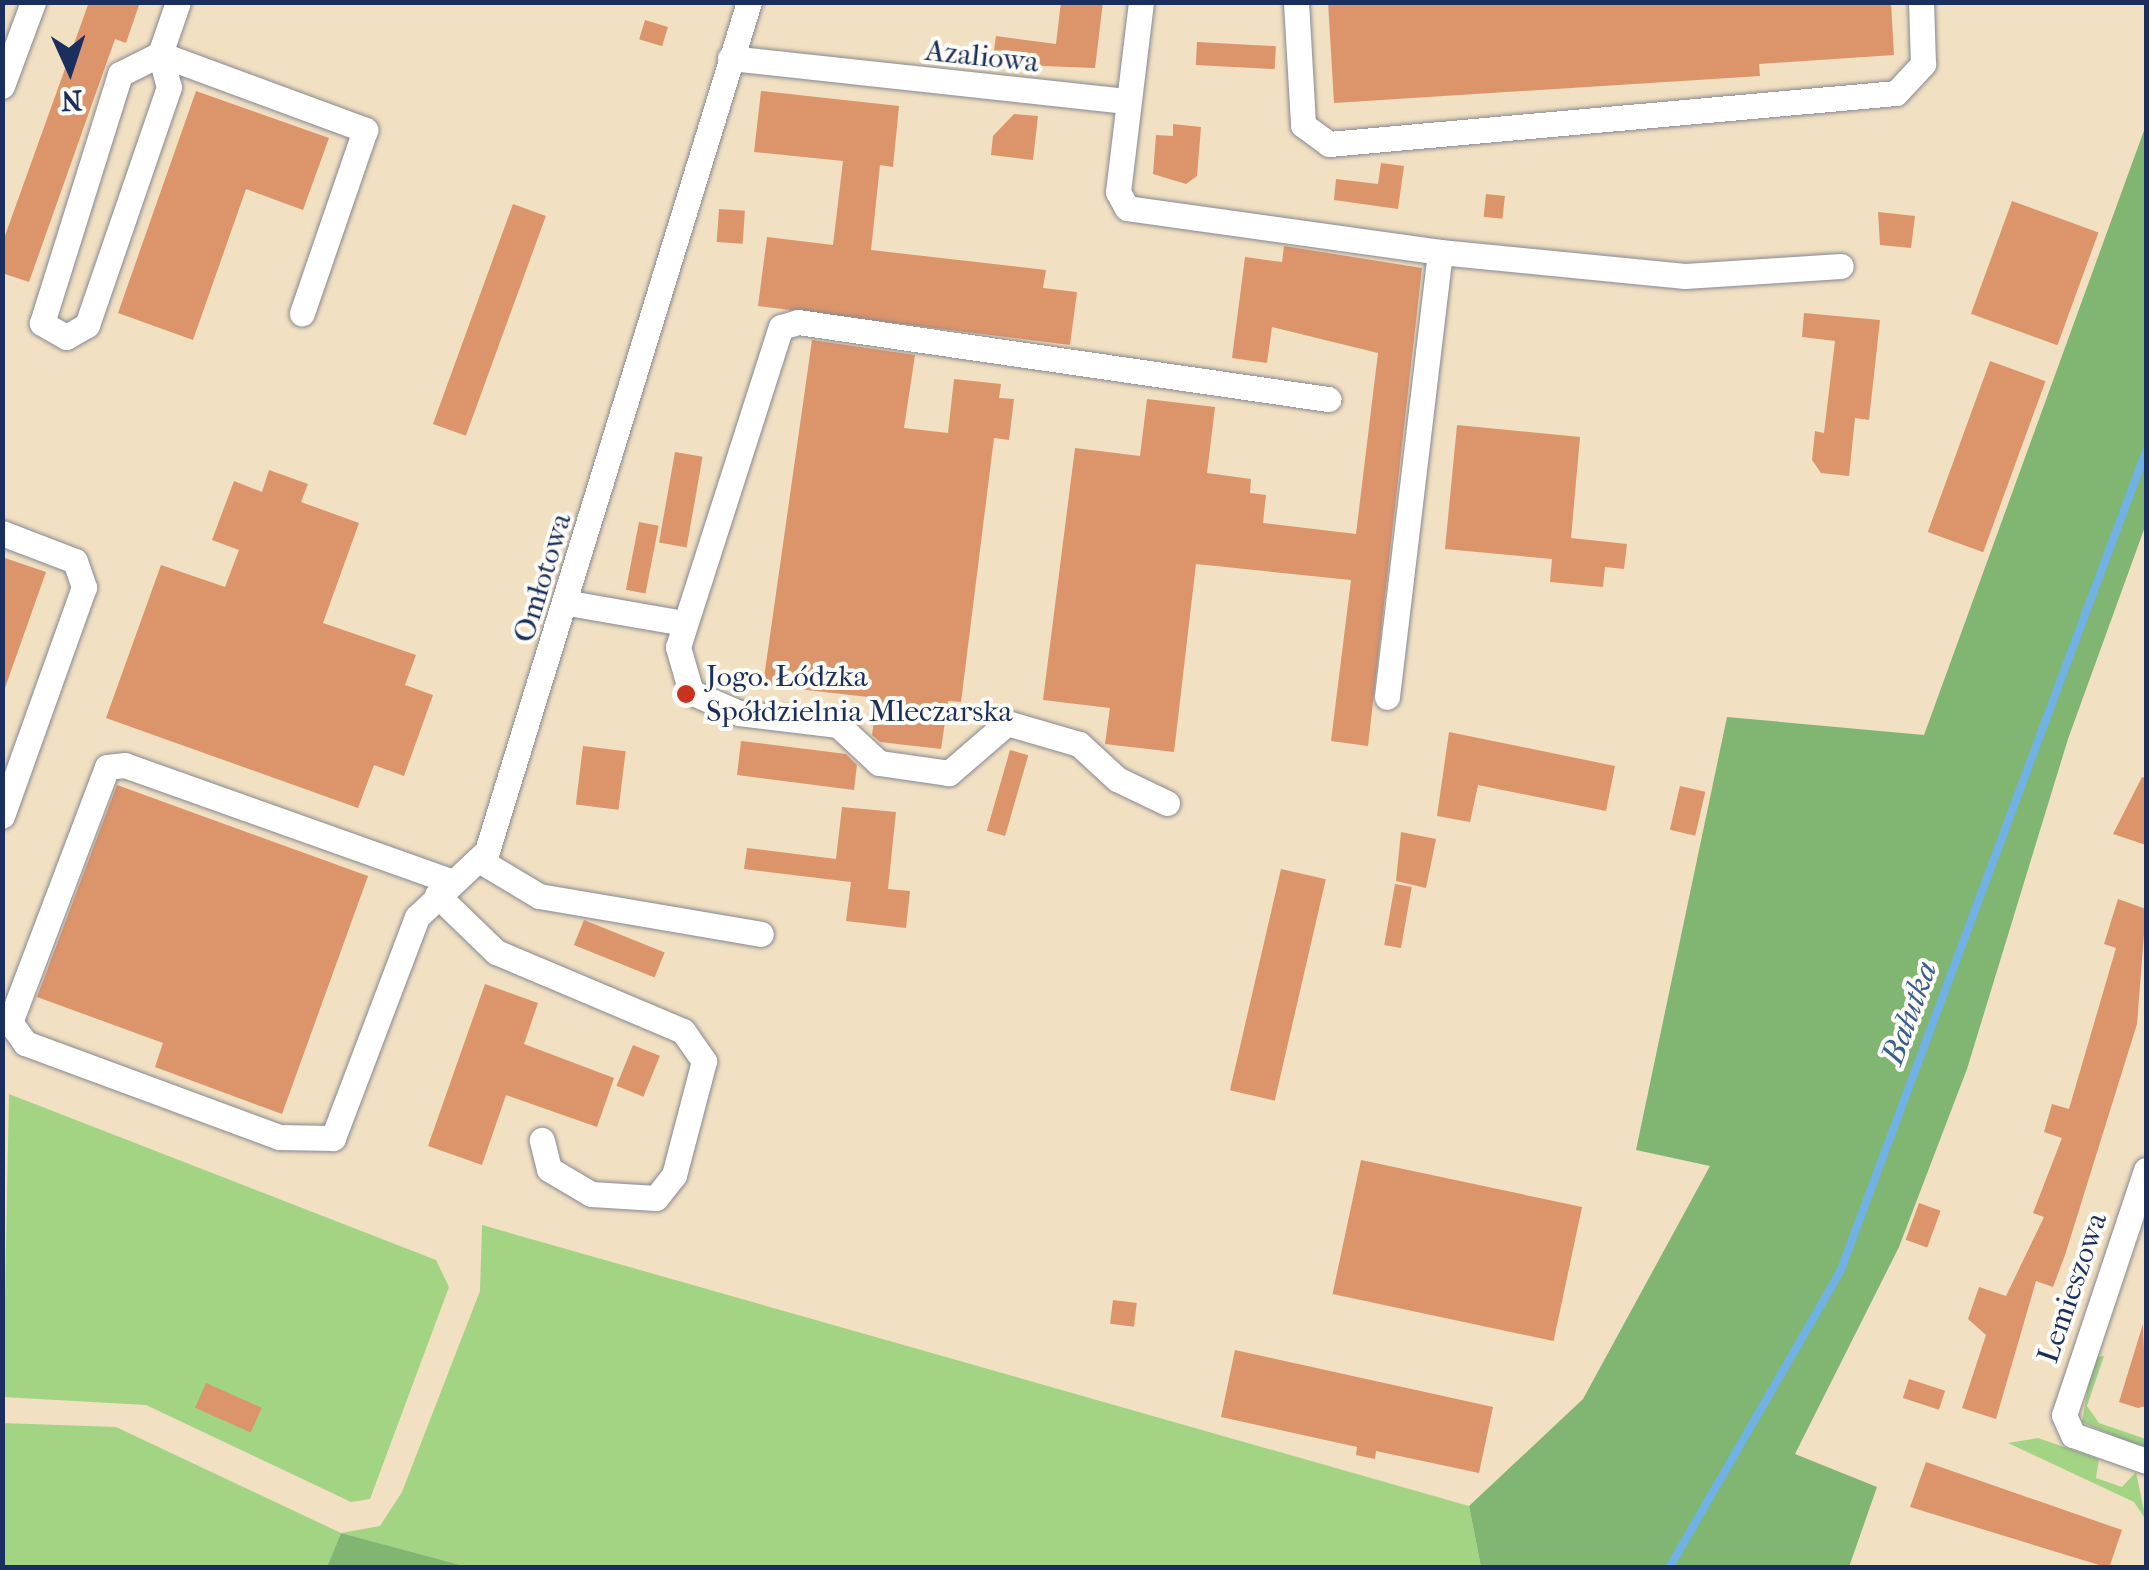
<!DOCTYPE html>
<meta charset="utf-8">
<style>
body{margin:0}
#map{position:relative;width:2149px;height:1570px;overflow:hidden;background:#f2e0c2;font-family:"IM FELL French Canon",serif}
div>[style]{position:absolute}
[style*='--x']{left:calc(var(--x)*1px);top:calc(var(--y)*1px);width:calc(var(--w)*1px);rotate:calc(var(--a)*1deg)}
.green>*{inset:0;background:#a2d484}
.forest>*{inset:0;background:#81b672}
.stream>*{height:8px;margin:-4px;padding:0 4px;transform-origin:4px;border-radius:4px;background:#70b2e5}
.building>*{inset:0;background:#dc946b;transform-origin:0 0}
.roads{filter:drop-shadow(0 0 2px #868890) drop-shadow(0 0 2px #868890)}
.minor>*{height:25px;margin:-12.5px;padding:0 12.5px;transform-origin:12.5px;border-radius:12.5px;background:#fff}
.dots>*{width:28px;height:28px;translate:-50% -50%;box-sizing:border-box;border:5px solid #fdfcf7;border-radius:50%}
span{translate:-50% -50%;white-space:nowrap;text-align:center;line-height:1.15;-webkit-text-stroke:8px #fdfcf7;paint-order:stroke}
.street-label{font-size:30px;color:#1b2f5e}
.poi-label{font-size:30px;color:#1b2f5e}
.left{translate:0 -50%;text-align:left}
.water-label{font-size:32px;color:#395d8d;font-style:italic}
.frame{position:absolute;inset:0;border:5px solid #1b2f5e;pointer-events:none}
.north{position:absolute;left:20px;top:20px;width:100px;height:100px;-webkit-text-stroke:8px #fdfcf7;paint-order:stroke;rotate:177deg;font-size:28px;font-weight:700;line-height:40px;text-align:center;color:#1b2f5e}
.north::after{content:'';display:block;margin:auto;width:35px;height:45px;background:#1b2f5e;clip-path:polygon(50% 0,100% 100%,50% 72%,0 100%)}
</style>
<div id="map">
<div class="green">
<i style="clip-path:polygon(9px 1094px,436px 1260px,449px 1287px,370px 1499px,351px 1502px,146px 1405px,3px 1397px)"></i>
<i style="clip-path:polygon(482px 1225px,1469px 1506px,1481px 1567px,467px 1568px,341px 1533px,327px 1567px,3px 1567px,2px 1423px,116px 1427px,341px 1533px,380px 1526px,402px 1492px,480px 1291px)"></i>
<i style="clip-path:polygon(2104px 1356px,2087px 1406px,2099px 1423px,2146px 1439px,2146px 1450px,2082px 1422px,2093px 1357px)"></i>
<i style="clip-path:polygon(2038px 1438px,2099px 1459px,2096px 1478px,2122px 1487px,2136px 1472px,2146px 1520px,2134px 1502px,2008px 1443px)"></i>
</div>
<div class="forest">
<i style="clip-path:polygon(2146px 125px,2146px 524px,2068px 739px,1967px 1069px,1899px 1247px,1795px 1454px,1877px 1487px,1849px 1567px,1481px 1567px,1469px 1506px,1583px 1399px,1710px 1166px,1636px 1150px,1727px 717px,1924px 735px)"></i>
<i style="clip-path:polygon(341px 1533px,467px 1567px,327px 1567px)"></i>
</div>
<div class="stream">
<i style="--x:1669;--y:1568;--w:342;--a:-60"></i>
<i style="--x:1840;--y:1272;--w:876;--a:-69.56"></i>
</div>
<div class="building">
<i style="clip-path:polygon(89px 2px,140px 2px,126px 43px,115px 39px,29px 282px,2px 273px,2px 244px)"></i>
<i style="clip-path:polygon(1061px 2px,1103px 2px,1095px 68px,992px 64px,996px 36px,1056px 44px)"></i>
<i style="clip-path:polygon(1328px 2px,1891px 2px,1894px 55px,1759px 64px,1760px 76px,1334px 103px)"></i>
<i style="left:645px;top:20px;width:24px;height:20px;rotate:17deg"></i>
<i style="left:1197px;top:42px;width:79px;height:23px;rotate:3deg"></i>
<i style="clip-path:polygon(196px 91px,329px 138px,303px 210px,246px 189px,193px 340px,118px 313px)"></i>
<i style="clip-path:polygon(761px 91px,899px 106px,893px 167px,880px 165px,871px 250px,1046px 270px,1043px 288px,1077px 292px,1070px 345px,758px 306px,767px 237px,833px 245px,843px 161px,754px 152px)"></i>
<i style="clip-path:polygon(1014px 114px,1038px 116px,1033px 160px,991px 155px,993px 136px)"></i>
<i style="clip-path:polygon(1173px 124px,1201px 127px,1197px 176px,1186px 184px,1153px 174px,1156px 135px,1173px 136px)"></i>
<i style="clip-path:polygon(1381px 163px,1404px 166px,1398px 209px,1334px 200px,1336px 179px,1378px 184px)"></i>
<i style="left:1486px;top:194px;width:19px;height:23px;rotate:6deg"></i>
<i style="left:2012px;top:201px;width:92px;height:120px;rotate:20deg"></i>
<i style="left:513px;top:204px;width:35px;height:234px;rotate:20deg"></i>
<i style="left:719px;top:209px;width:26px;height:33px;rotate:4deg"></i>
<i style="clip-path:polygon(1878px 212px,1915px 216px,1911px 248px,1880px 245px)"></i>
<i style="clip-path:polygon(1284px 246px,1422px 268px,1368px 746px,1331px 741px,1351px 580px,1196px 564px,1174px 752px,1105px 744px,1110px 708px,1043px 700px,1075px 448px,1140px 456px,1147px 399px,1215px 407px,1207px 473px,1251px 479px,1250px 493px,1266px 495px,1263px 523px,1356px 534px,1378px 353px,1272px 327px,1267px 363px,1232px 358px,1245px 257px,1282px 262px)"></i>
<i style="clip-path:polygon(1804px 313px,1880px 320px,1869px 420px,1855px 418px,1849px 476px,1821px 473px,1812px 460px,1815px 431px,1824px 433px,1835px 341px,1802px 337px)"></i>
<i style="clip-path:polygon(812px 340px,915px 355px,904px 428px,948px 433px,954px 379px,1001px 384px,999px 398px,1014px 399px,1009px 440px,994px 438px,961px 702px,948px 701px,941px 749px,880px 742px,872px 735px,877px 698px,763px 685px)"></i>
<i style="left:1990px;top:361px;width:59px;height:182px;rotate:20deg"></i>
<i style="clip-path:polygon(1457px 425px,1580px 437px,1571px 538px,1627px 544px,1624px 569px,1605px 567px,1603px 587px,1550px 582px,1552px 559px,1445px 549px)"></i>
<i style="left:675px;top:452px;width:28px;height:92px;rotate:10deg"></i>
<i style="clip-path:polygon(269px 470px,308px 484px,301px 502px,359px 523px,323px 623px,416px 655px,405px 685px,433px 695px,404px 776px,374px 765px,358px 808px,106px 718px,161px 565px,225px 587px,239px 550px,212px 540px,234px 481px,262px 492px)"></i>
<i style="left:639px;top:522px;width:20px;height:69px;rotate:11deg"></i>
<i style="clip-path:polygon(2px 557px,46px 572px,5px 688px,2px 687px)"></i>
<i style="clip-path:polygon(1449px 732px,1615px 766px,1606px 811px,1478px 785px,1470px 822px,1437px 816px)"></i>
<i style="clip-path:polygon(741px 741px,846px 754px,857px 765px,854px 790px,737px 775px)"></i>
<i style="left:583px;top:746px;width:43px;height:59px;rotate:7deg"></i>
<i style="left:1010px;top:750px;width:19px;height:84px;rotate:16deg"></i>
<i style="clip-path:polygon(2142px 777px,2146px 778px,2146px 845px,2113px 834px)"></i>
<i style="clip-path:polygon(117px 785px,368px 876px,282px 1114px,155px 1067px,163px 1043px,37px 997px)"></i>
<i style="left:1680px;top:786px;width:26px;height:45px;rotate:13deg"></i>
<i style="clip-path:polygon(842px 807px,896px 812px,888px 889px,910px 891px,906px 928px,846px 921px,851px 882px,744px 869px,747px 848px,836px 859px)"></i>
<i style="clip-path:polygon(1401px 832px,1436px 839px,1426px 888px,1396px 881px)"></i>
<i style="left:1281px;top:869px;width:46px;height:227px;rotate:13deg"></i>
<i style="left:1395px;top:884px;width:17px;height:62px;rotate:10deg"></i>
<i style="clip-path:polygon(2118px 899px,2146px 909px,2137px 1024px,2065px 1255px,2053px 1287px,2036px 1281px,1996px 1419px,1962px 1408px,1986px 1335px,1968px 1319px,1979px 1287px,2006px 1296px,2044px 1217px,2033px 1213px,2062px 1138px,2044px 1132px,2052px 1104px,2069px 1109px,2116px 948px,2104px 944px)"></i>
<i style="left:584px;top:920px;width:87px;height:27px;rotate:22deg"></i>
<i style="clip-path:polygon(485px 984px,538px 1003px,524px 1044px,614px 1078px,597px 1127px,506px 1095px,482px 1165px,428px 1146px)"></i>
<i style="left:633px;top:1045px;width:29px;height:44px;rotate:22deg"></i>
<i style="left:1361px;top:1160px;width:226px;height:137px;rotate:12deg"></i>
<i style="left:1919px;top:1203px;width:23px;height:39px;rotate:20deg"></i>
<i style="left:1113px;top:1300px;width:24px;height:24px;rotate:7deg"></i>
<i style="clip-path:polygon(2143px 1324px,2146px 1406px,2138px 1408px,2119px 1402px)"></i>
<i style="clip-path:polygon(1235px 1350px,1493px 1407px,1479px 1473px,1376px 1451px,1375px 1459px,1356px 1455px,1357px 1447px,1221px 1417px)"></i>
<i style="left:1909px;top:1379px;width:38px;height:20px;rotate:18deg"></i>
<i style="left:206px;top:1383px;width:61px;height:27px;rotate:24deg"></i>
<i style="clip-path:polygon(1926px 1462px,2122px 1530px,2109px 1568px,1910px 1507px)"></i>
</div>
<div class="roads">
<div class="minor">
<i style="--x:178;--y:2;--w:55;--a:109.1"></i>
<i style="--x:160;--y:54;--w:34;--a:75"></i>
<i style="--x:169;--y:87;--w:252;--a:109"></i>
<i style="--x:87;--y:325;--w:24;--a:150"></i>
<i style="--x:66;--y:337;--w:28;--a:-150"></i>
<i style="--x:42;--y:323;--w:261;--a:-72.6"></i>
<i style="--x:120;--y:74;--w:45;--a:-26.6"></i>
<i style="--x:160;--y:54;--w:219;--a:20.3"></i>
<i style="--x:365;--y:130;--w:194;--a:109"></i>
<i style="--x:1141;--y:2;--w:191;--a:96.9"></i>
<i style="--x:1118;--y:192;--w:18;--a:61"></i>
<i style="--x:1127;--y:208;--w:316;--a:8"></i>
<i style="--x:1440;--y:252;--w:448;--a:96.8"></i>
<i style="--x:1296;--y:2;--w:123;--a:86.7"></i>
<i style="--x:1303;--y:125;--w:32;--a:36"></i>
<i style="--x:1329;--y:144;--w:569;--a:-5.14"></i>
<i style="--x:1896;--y:93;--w:40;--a:-47"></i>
<i style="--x:1923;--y:64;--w:62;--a:-91.8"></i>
<i style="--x:730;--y:58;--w:400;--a:6.2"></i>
<i style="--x:2;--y:86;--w:90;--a:-69.7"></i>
<i style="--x:1440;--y:252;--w:246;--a:5.6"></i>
<i style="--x:1685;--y:276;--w:156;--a:-3.7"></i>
<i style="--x:2;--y:533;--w:78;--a:21"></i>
<i style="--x:75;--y:561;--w:28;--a:71"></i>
<i style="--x:84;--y:587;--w:243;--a:109.7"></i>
<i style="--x:569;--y:603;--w:117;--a:9.9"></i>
<i style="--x:1167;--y:803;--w:55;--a:-154.4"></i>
<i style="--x:1117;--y:779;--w:52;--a:-137.4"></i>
<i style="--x:1079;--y:744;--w:75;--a:-163.7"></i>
<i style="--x:1007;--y:723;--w:77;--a:139.2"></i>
<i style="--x:949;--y:773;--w:71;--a:-171.9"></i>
<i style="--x:879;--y:763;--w:56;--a:-137.2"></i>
<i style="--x:838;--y:725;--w:100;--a:-173.1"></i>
<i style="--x:739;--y:713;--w:52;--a:-156.4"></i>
<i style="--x:691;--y:692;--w:47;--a:-106.1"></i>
<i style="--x:678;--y:647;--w:336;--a:-72.2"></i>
<i style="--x:781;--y:327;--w:18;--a:-16"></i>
<i style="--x:798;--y:322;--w:536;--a:8.27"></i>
<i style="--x:479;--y:860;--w:70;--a:31"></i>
<i style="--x:539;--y:896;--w:225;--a:9.7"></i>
<i style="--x:453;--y:882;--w:348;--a:-160.4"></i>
<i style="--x:125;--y:765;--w:18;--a:174"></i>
<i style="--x:107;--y:767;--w:273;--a:110.8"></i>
<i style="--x:10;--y:1022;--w:26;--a:54"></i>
<i style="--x:25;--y:1043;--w:271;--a:20.3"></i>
<i style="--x:279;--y:1137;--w:54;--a:1.1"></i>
<i style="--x:333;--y:1138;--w:236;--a:-69.2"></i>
<i style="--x:417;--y:917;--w:96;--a:-43.3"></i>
<i style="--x:487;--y:851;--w:889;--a:-72.85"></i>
<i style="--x:437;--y:895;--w:82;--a:44"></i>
<i style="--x:496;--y:952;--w:203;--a:22.9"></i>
<i style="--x:683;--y:1031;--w:37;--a:55"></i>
<i style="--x:704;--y:1061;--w:118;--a:104.7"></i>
<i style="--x:674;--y:1175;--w:29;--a:128"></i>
<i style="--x:656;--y:1198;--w:65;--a:-176.5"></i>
<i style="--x:591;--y:1194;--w:49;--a:-149.2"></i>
<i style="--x:549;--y:1169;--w:30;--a:-104"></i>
<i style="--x:2146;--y:1170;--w:258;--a:108.5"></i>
<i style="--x:2064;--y:1415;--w:22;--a:66"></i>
<i style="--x:2073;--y:1435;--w:77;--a:19.6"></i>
</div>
</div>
<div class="dots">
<i style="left:686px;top:694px;background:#c8321e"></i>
</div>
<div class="street-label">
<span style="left:982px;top:57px;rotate:6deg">Azaliowa</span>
<span style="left:543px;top:578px;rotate:-73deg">Omłotowa</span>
<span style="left:2073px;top:1288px;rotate:-71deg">Lemieszowa</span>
</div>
<div class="poi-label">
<span class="left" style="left:706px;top:694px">Jogo. Łódzka<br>Spółdzielnia Mleczarska</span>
</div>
<div class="water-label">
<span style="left:1910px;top:1013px;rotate:-70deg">Bałutka</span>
</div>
<div class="frame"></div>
<div class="north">N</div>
</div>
